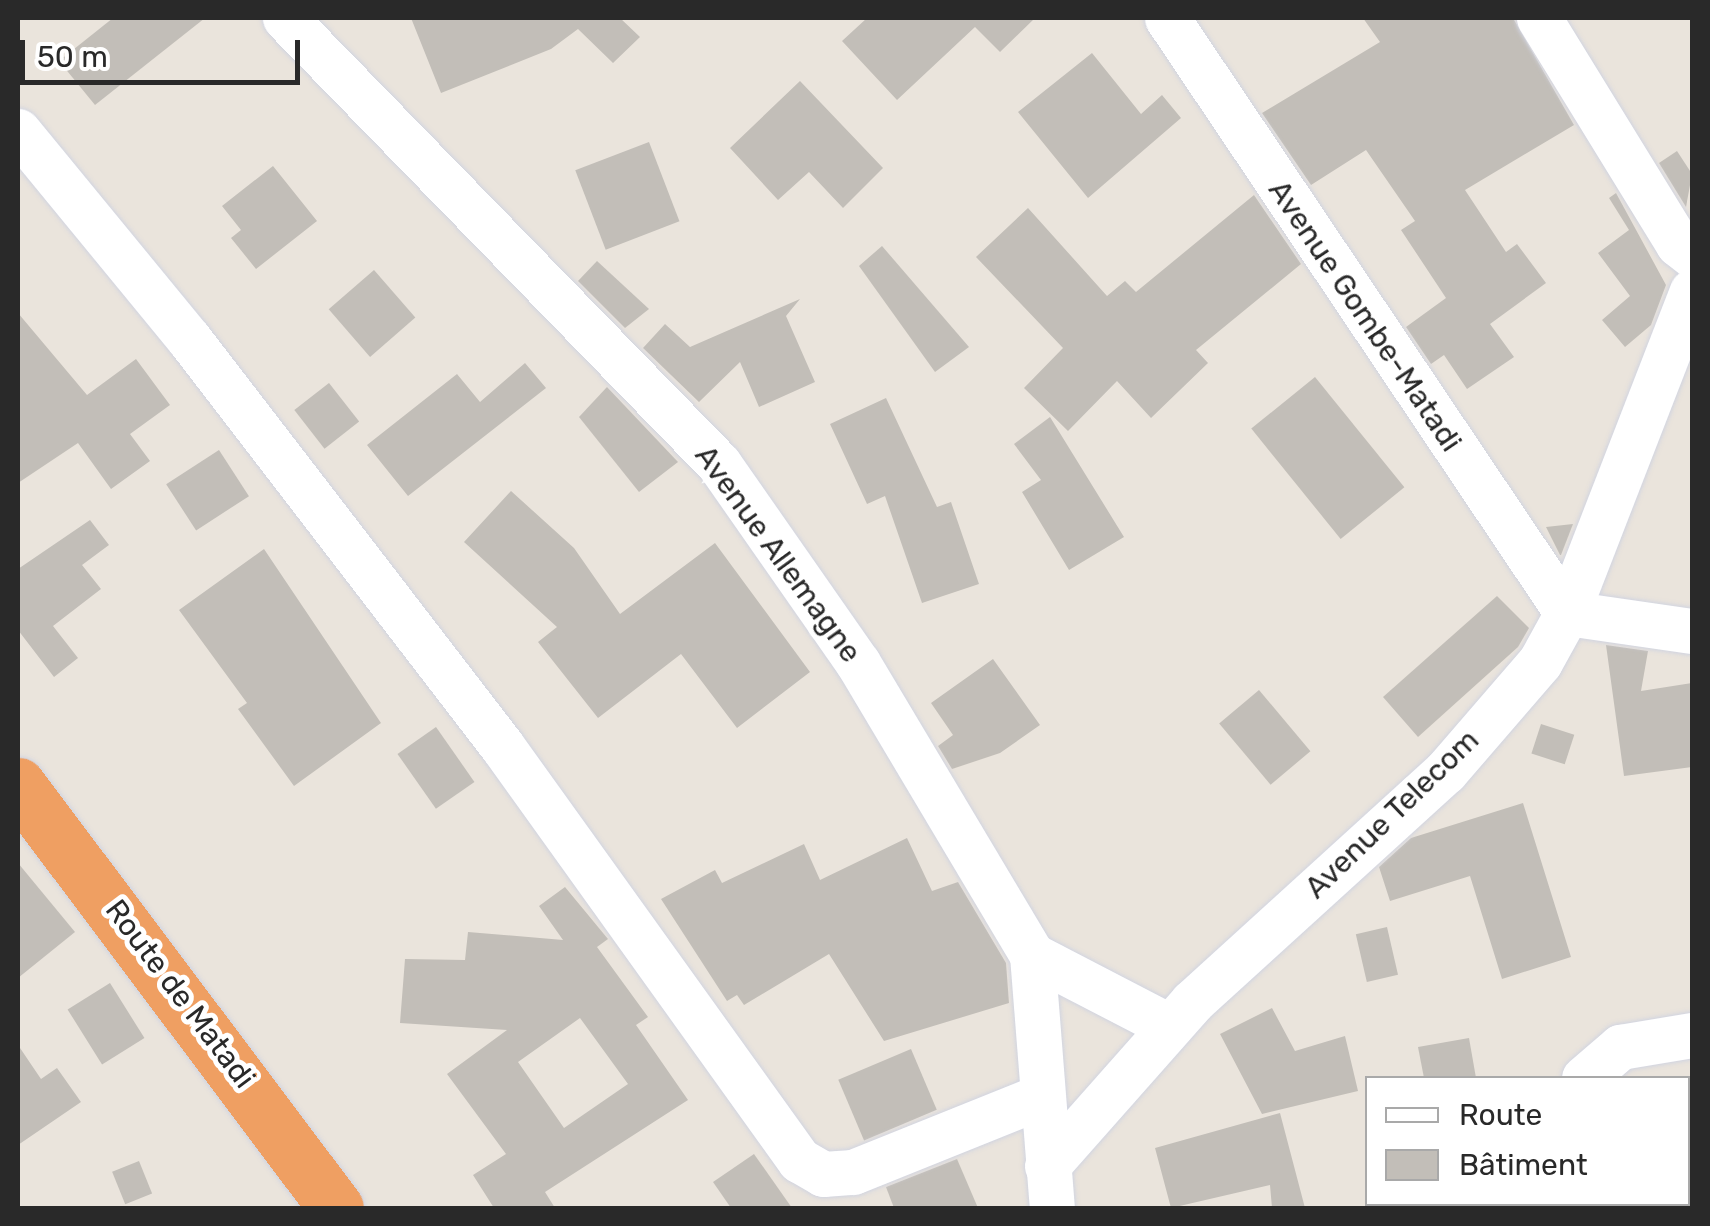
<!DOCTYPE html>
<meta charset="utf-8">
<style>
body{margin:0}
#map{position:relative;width:1710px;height:1226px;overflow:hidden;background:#eae4dc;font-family:Rubik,sans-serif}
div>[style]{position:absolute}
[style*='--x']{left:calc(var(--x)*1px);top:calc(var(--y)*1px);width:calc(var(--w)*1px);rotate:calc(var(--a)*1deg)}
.building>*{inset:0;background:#c2beb8;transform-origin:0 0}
.roads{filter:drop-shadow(0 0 2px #d1d4e0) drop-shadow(0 0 2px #d1d4e0)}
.street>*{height:45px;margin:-22.5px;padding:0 22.5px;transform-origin:22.5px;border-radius:22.5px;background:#fff}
.highway>*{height:55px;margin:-27.5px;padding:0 27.5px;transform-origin:27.5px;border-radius:27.5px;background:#ef9f62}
span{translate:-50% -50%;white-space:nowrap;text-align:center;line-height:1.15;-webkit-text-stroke:10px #fff;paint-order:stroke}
.street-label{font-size:30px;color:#292929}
.frame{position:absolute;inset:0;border:20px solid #292929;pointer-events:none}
.legend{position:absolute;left:1365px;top:1076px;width:325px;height:130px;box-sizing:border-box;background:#fff;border:2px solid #a9a9a9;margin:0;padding:12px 18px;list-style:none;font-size:30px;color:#292929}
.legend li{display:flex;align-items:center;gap:20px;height:50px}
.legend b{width:50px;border:2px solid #a9a9a9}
.scale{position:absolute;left:20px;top:40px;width:280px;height:45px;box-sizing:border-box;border:5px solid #292929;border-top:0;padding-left:12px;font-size:30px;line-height:35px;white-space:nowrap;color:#292929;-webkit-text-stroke:8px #fff;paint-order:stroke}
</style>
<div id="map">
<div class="building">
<i style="clip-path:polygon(113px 18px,205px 18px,95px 105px,59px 61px)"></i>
<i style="clip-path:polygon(411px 18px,620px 18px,640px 37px,613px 63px,578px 29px,551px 49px,441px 93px)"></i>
<i style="clip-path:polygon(867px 18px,1035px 18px,1000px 52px,975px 27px,897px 100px,842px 41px)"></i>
<i style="clip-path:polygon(1363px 18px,1513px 18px,1574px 125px,1465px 190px,1506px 252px,1517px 244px,1546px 283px,1490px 324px,1514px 357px,1467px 389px,1444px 355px,1431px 364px,1406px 327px,1446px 298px,1401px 230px,1415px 221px,1366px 150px,1311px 185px,1262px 113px,1380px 42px)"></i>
<i style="clip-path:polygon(1092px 53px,1141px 114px,1162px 95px,1181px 118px,1088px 198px,1018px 112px)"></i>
<i style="clip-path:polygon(800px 81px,883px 168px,843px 208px,809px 172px,778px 200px,730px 148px)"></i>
<i style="left:649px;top:142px;width:85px;height:79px;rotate:69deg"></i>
<i style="clip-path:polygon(1677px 151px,1692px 174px,1686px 207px,1659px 163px)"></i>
<i style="clip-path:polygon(273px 166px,317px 221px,256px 269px,231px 238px,241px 230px,222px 206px)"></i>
<i style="clip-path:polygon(1616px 193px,1666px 285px,1651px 325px,1625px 347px,1602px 320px,1630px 296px,1598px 253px,1629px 230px,1609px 198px)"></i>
<i style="clip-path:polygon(1254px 195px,1301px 264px,1196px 350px,1208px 363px,1151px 418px,1117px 381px,1068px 431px,1024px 388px,1063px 348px,976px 257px,1028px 208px,1107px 296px,1125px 281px,1136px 292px)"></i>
<i style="clip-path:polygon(882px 246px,969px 347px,935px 372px,859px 266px)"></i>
<i style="clip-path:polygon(597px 261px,649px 309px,625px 328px,578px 281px)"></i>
<i style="left:374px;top:270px;width:63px;height:60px;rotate:49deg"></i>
<i style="clip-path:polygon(800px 299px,786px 316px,815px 382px,759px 407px,740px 362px,699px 402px,643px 348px,665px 324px,690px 347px)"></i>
<i style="clip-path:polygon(18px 313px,87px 395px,136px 359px,170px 405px,130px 434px,150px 461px,111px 489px,78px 443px,18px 483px)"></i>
<i style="clip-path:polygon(525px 363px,546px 388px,408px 496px,367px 445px,457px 374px,480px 402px)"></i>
<i style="left:1315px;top:377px;width:142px;height:82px;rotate:51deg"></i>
<i style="left:329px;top:383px;width:49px;height:44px;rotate:52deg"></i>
<i style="clip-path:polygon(607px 387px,678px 462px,639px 492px,579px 417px)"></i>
<i style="clip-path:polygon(886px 398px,937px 507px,951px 502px,979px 584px,922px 603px,885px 496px,867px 504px,830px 424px)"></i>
<i style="clip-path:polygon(1050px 417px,1124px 537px,1069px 570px,1022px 492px,1041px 480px,1014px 444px)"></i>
<i style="left:219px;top:450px;width:55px;height:63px;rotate:57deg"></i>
<i style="clip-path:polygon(511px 491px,574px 548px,620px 614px,715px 543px,810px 672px,737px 728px,681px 654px,598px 718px,538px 642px,557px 627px,464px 542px)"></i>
<i style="clip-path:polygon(90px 520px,109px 545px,82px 565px,101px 589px,53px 626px,78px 658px,54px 677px,18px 630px,18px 569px)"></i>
<i style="clip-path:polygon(1573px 524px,1561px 555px,1560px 555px,1546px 527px)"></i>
<i style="clip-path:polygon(264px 549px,381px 723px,294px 786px,238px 709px,247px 703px,179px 610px)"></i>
<i style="clip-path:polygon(1497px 596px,1529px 628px,1518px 647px,1418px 737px,1383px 697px)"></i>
<i style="clip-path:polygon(1606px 645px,1648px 651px,1641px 691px,1692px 683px,1692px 767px,1624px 776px)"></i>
<i style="clip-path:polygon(993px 659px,1040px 725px,1000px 753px,952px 769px,938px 746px,953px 735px,931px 703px)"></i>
<i style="left:1259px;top:690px;width:80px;height:52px;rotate:50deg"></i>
<i style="left:1541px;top:724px;width:35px;height:31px;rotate:18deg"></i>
<i style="left:436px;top:727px;width:67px;height:47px;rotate:55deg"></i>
<i style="clip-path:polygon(1523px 803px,1571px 957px,1502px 979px,1470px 876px,1390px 901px,1379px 867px,1411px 838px)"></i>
<i style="clip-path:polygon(907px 838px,932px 891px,958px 882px,1006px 963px,1009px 1003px,884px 1041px,829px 954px,744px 1005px,737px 995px,727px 1001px,661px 899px,715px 870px,722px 883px,804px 844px,820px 880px)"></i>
<i style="clip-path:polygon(18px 863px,75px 932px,18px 978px)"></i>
<i style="clip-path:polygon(evenodd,565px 887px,608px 939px,597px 947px,648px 1017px,636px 1025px,688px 1100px,545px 1192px,555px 1208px,494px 1208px,473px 1175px,506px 1154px,447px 1074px,507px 1030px,400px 1023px,405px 959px,465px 960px,468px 932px,563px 940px,539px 906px,565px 887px,580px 1018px,628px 1084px,564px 1128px,518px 1062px,580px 1018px)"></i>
<i style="left:1387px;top:927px;width:49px;height:32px;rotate:77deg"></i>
<i style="left:110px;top:983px;width:65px;height:50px;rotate:58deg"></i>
<i style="clip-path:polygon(1272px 1008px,1295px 1051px,1345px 1036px,1358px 1091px,1262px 1114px,1220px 1034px)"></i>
<i style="clip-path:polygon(1469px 1038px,1476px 1078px,1424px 1078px,1418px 1047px)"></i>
<i style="clip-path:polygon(18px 1045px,41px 1079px,57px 1068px,81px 1102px,18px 1145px)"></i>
<i style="left:911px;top:1049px;width:66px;height:79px;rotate:67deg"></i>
<i style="clip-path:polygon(1280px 1113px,1305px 1208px,1272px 1208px,1270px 1185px,1171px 1208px,1155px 1148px)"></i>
<i style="clip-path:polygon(754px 1154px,792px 1208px,731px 1208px,713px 1182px)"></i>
<i style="clip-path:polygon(957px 1159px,978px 1208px,894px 1208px,886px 1187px)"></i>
<i style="left:139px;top:1161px;width:35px;height:29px;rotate:68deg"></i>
</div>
<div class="roads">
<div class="street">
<i style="--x:285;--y:18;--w:622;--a:45.78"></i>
<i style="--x:719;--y:464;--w:243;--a:55.1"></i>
<i style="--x:858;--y:663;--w:340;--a:59.2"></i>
<i style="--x:1032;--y:955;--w:254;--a:85.5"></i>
<i style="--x:1167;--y:18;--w:717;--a:56.09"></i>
<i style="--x:1567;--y:613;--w:126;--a:8.2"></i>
<i style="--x:1539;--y:18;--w:265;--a:58.4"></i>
<i style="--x:1678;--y:244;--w:18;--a:38"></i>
<i style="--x:18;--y:131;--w:269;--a:50.6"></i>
<i style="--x:189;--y:339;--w:513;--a:52.44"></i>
<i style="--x:502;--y:746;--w:510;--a:54.34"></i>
<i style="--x:799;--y:1160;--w:28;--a:30"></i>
<i style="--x:823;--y:1174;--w:30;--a:-4"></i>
<i style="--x:853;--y:1172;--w:201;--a:-21.9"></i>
<i style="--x:1032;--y:955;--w:154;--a:27.4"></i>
<i style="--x:1584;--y:1078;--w:48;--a:-40.7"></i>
<i style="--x:1620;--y:1047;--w:73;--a:-9.5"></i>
<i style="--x:1047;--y:1166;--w:219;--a:-48.5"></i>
<i style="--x:1192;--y:1002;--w:342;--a:-42.3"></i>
<i style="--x:1445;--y:772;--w:145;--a:-49.2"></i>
<i style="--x:1540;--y:662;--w:56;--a:-61.1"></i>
<i style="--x:1567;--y:613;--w:345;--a:-68.8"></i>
<i style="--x:1593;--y:1204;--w:4;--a:76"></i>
</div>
<div class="highway">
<i style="--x:18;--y:785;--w:529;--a:53.07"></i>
</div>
</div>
<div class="street-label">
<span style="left:1365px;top:316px;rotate:56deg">Avenue Gombe-Matadi</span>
<span style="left:778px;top:554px;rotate:54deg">Avenue Allemagne</span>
<span style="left:1392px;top:814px;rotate:-44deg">Avenue Telecom</span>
<span style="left:180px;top:994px;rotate:53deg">Route de Matadi</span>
</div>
<div class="frame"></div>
<ul class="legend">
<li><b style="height:12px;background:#fff"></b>Route</li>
<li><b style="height:28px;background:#c2beb8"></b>Bâtiment</li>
</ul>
<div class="scale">50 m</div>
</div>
